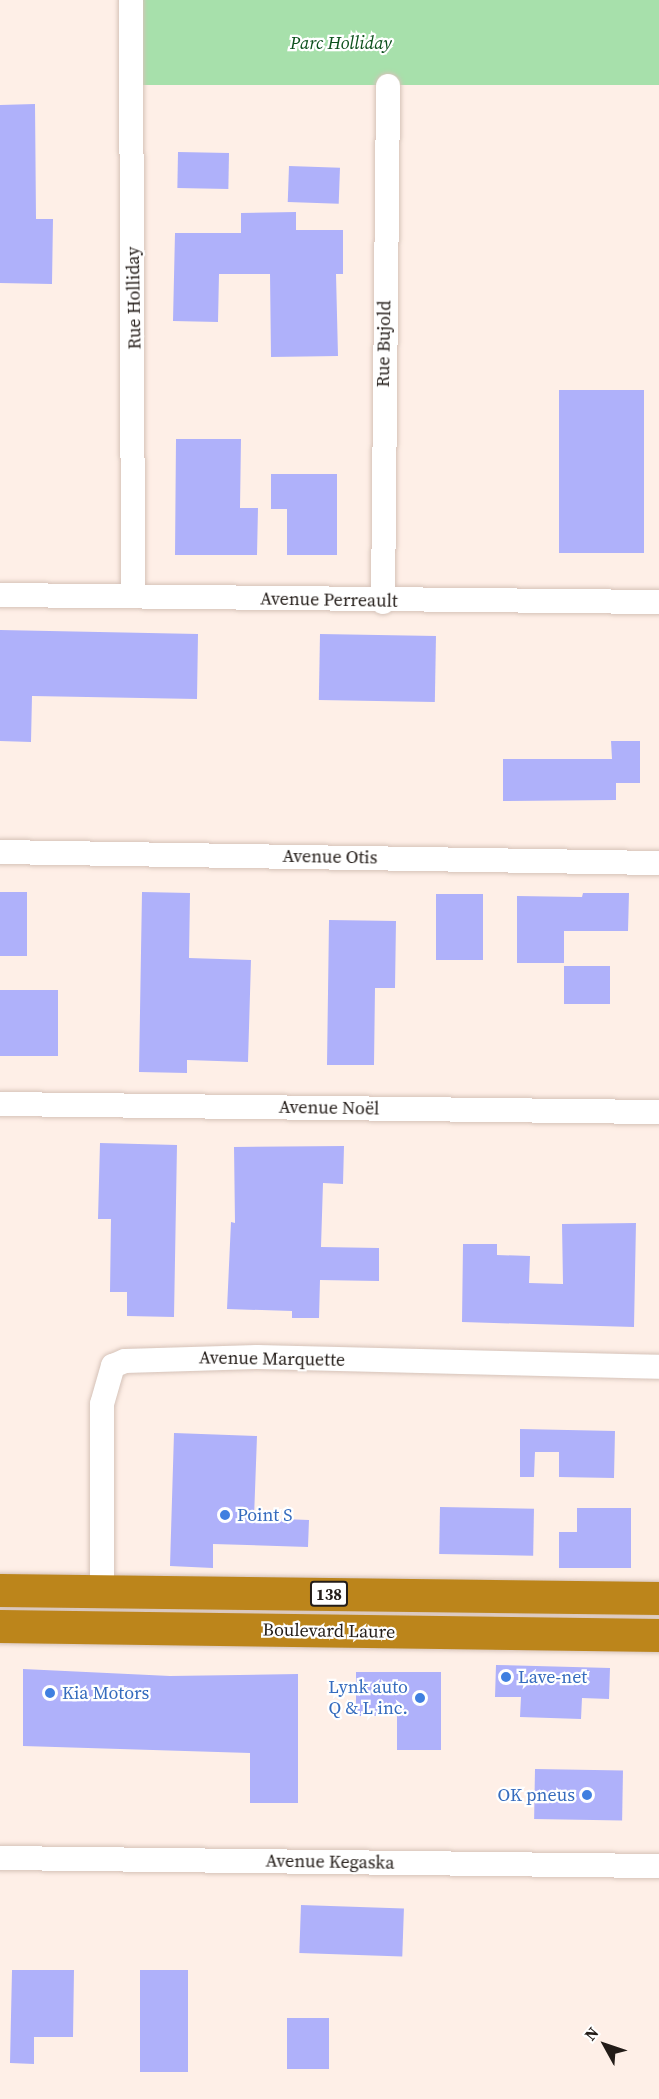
<!DOCTYPE html>
<meta charset="utf-8">
<style>
body{margin:0}
#map{position:relative;width:659px;height:2099px;overflow:hidden;background:#feefe7;font-family:"Source Serif 4",serif}
div>[style]{position:absolute}
[style*='--x']{left:calc(var(--x)*1px);top:calc(var(--y)*1px);width:calc(var(--w)*1px);rotate:calc(var(--a)*1deg)}
.green>*{inset:0;background:#a7e0ab;transform-origin:0 0}
.building>*{inset:0;background:#afb1fa;transform-origin:0 0}
.roads{filter:drop-shadow(0 0 2px #d5c2b8) drop-shadow(0 0 2px #d5c2b8)}
.minor>*{height:24px;margin:-12px;padding:0 12px;transform-origin:12px;border-radius:12px;background:#fff}
.highway>*{height:33px;margin:-16.5px;padding:0 16.5px;transform-origin:16.5px;border-radius:16.5px;background:#bc851b}
.dots>*{width:16px;height:16px;translate:-50% -50%;box-sizing:border-box;border:3px solid #fff;border-radius:50%}
span{translate:-50% -50%;white-space:nowrap;text-align:center;line-height:1.15;-webkit-text-stroke:4.5px #fff;paint-order:stroke}
.shield-label span{padding:2px 4px;background:#fff;border:2px solid;border-radius:4px;-webkit-text-stroke-width:0}
.shield-label{font-size:16px;color:#231c18;font-weight:700}
.park-label{font-size:18px;color:#0d511d;font-style:italic}
.street-label{font-size:18px;color:#231c18}
.shop-label{font-size:18px;color:#366cbe}
.left{translate:0 -50%;text-align:left}
.right{translate:-100% -50%;text-align:right}
.north{position:absolute;left:575px;top:2015px;width:60px;height:60px;-webkit-text-stroke:4px #fff;paint-order:stroke;rotate:310deg;font-size:16px;font-weight:700;line-height:24px;text-align:center;color:#231c18}
.north::after{content:'';display:block;margin:auto;width:21px;height:27px;background:#231c18;clip-path:polygon(50% 0,100% 100%,50% 72%,0 100%)}
</style>
<div id="map">
<div class="green">
<i style="left:131px;top:0;width:528px;height:85px"></i>
</div>
<div class="building">
<i style="clip-path:polygon(35px 104px,36px 219px,53px 219px,52px 284px,0 283px,0 105px)"></i>
<i style="left:178px;top:152px;width:51px;height:36px;rotate:1deg"></i>
<i style="left:289px;top:166px;width:51px;height:36px;rotate:2deg"></i>
<i style="clip-path:polygon(296px 212px,296px 230px,343px 230px,343px 274px,336px 274px,338px 356px,271px 357px,270px 274px,219px 274px,218px 322px,173px 321px,175px 233px,241px 233px,241px 213px)"></i>
<i style="left:559px;top:390px;width:85px;height:163px"></i>
<i style="clip-path:polygon(176px 439px,241px 439px,240px 508px,258px 508px,257px 555px,175px 555px)"></i>
<i style="clip-path:polygon(271px 474px,337px 474px,337px 555px,287px 555px,287px 509px,271px 509px)"></i>
<i style="clip-path:polygon(0 630px,198px 634px,197px 699px,32px 696px,31px 742px,0 741px)"></i>
<i style="left:320px;top:634px;width:116px;height:66px;rotate:1deg"></i>
<i style="clip-path:polygon(611px 741px,640px 741px,640px 783px,616px 783px,616px 800px,503px 801px,503px 759px,612px 759px)"></i>
<i style="left:0;top:892px;width:27px;height:64px"></i>
<i style="clip-path:polygon(142px 892px,190px 893px,189px 958px,251px 960px,248px 1062px,187px 1060px,187px 1073px,139px 1072px)"></i>
<i style="clip-path:polygon(583px 893px,629px 893px,628px 931px,564px 931px,564px 963px,517px 963px,517px 896px,582px 897px)"></i>
<i style="left:436px;top:894px;width:47px;height:66px"></i>
<i style="clip-path:polygon(329px 920px,396px 921px,395px 988px,375px 988px,374px 1065px,327px 1065px)"></i>
<i style="left:564px;top:966px;width:46px;height:38px"></i>
<i style="left:0;top:990px;width:58px;height:66px"></i>
<i style="clip-path:polygon(100px 1143px,177px 1145px,174px 1317px,127px 1316px,127px 1292px,110px 1292px,111px 1219px,98px 1219px)"></i>
<i style="clip-path:polygon(344px 1146px,343px 1184px,323px 1183px,321px 1247px,379px 1248px,379px 1281px,320px 1280px,319px 1318px,292px 1318px,292px 1311px,227px 1309px,231px 1222px,235px 1223px,234px 1147px)"></i>
<i style="clip-path:polygon(636px 1223px,634px 1327px,462px 1322px,463px 1244px,497px 1244px,497px 1255px,530px 1256px,529px 1283px,563px 1284px,562px 1224px)"></i>
<i style="clip-path:polygon(520px 1429px,615px 1431px,614px 1478px,559px 1477px,559px 1452px,535px 1452px,534px 1477px,520px 1477px)"></i>
<i style="clip-path:polygon(174px 1433px,257px 1436px,254px 1518px,309px 1520px,308px 1547px,213px 1544px,213px 1568px,170px 1566px)"></i>
<i style="left:440px;top:1507px;width:94px;height:47px;rotate:1deg"></i>
<i style="clip-path:polygon(577px 1508px,631px 1508px,631px 1568px,559px 1568px,559px 1532px,577px 1532px)"></i>
<i style="clip-path:polygon(496px 1665px,610px 1668px,609px 1699px,582px 1698px,581px 1719px,520px 1717px,521px 1697px,495px 1697px)"></i>
<i style="clip-path:polygon(23px 1669px,170px 1676px,298px 1674px,298px 1803px,250px 1803px,250px 1753px,23px 1746px)"></i>
<i style="clip-path:polygon(356px 1672px,441px 1672px,441px 1750px,397px 1750px,397px 1716px,356px 1716px)"></i>
<i style="left:535px;top:1769px;width:88px;height:50px;rotate:1deg"></i>
<i style="left:301px;top:1905px;width:103px;height:48px;rotate:2deg"></i>
<i style="clip-path:polygon(12px 1970px,74px 1970px,73px 2037px,34px 2037px,34px 2064px,10px 2063px)"></i>
<i style="left:140px;top:1970px;width:48px;height:102px"></i>
<i style="left:287px;top:2018px;width:42px;height:51px"></i>
</div>
<div class="roads">
<div class="minor">
<i style="--x:131;--y:0;--w:596;--a:89.81"></i>
<i style="--x:0;--y:595;--w:659;--a:0.61"></i>
<i style="--x:383;--y:602;--w:516;--a:-89.44"></i>
<i style="--x:0;--y:852;--w:659;--a:0.96"></i>
<i style="--x:0;--y:1104;--w:659;--a:0.7"></i>
<i style="--x:102;--y:1591;--w:187;--a:-90"></i>
<i style="--x:102;--y:1404;--w:40;--a:-74"></i>
<i style="--x:113;--y:1366;--w:13;--a:-23"></i>
<i style="--x:125;--y:1361;--w:132;--a:-1.7"></i>
<i style="--x:257;--y:1357;--w:402;--a:1.4"></i>
<i style="--x:0;--y:1858;--w:659;--a:0.7"></i>
</div>
<div class="highway">
<i style="--x:0;--y:1590;--w:659;--a:0.7"></i>
<i style="--x:0;--y:1626;--w:659;--a:0.78"></i>
</div>
</div>
<div class="dots">
<i style="left:225px;top:1515px;background:#3f7fe0"></i>
<i style="left:506px;top:1677px;background:#3f7fe0"></i>
<i style="left:50px;top:1693px;background:#3f7fe0"></i>
<i style="left:420px;top:1698px;background:#3f7fe0"></i>
<i style="left:587px;top:1795px;background:#3f7fe0"></i>
</div>
<div class="shield-label">
<span style="left:329px;top:1594px">138</span>
</div>
<div class="park-label">
<span style="left:341px;top:43px">Parc Holliday</span>
</div>
<div class="street-label">
<span style="left:134px;top:298px;rotate:-91deg">Rue Holliday</span>
<span style="left:384px;top:344px;rotate:-89deg">Rue Bujold</span>
<span style="left:329px;top:600px;rotate:1deg">Avenue Perreault</span>
<span style="left:330px;top:857px;rotate:1deg">Avenue Otis</span>
<span style="left:329px;top:1108px;rotate:1deg">Avenue Noël</span>
<span style="left:272px;top:1359px;rotate:1deg">Avenue Marquette</span>
<span style="left:329px;top:1631px;rotate:1deg">Boulevard Laure</span>
<span style="left:330px;top:1862px;rotate:1deg">Avenue Kegaska</span>
</div>
<div class="shop-label">
<span class="left" style="left:237px;top:1515px">Point S</span>
<span class="left" style="left:518px;top:1677px">Lave-net</span>
<span class="right" style="left:408px;top:1698px">Lynk auto<br>Q &amp; L inc.</span>
<span class="left" style="left:62px;top:1693px">Kia Motors</span>
<span class="right" style="left:575px;top:1795px">OK pneus</span>
</div>
<div class="north">N</div>
</div>
